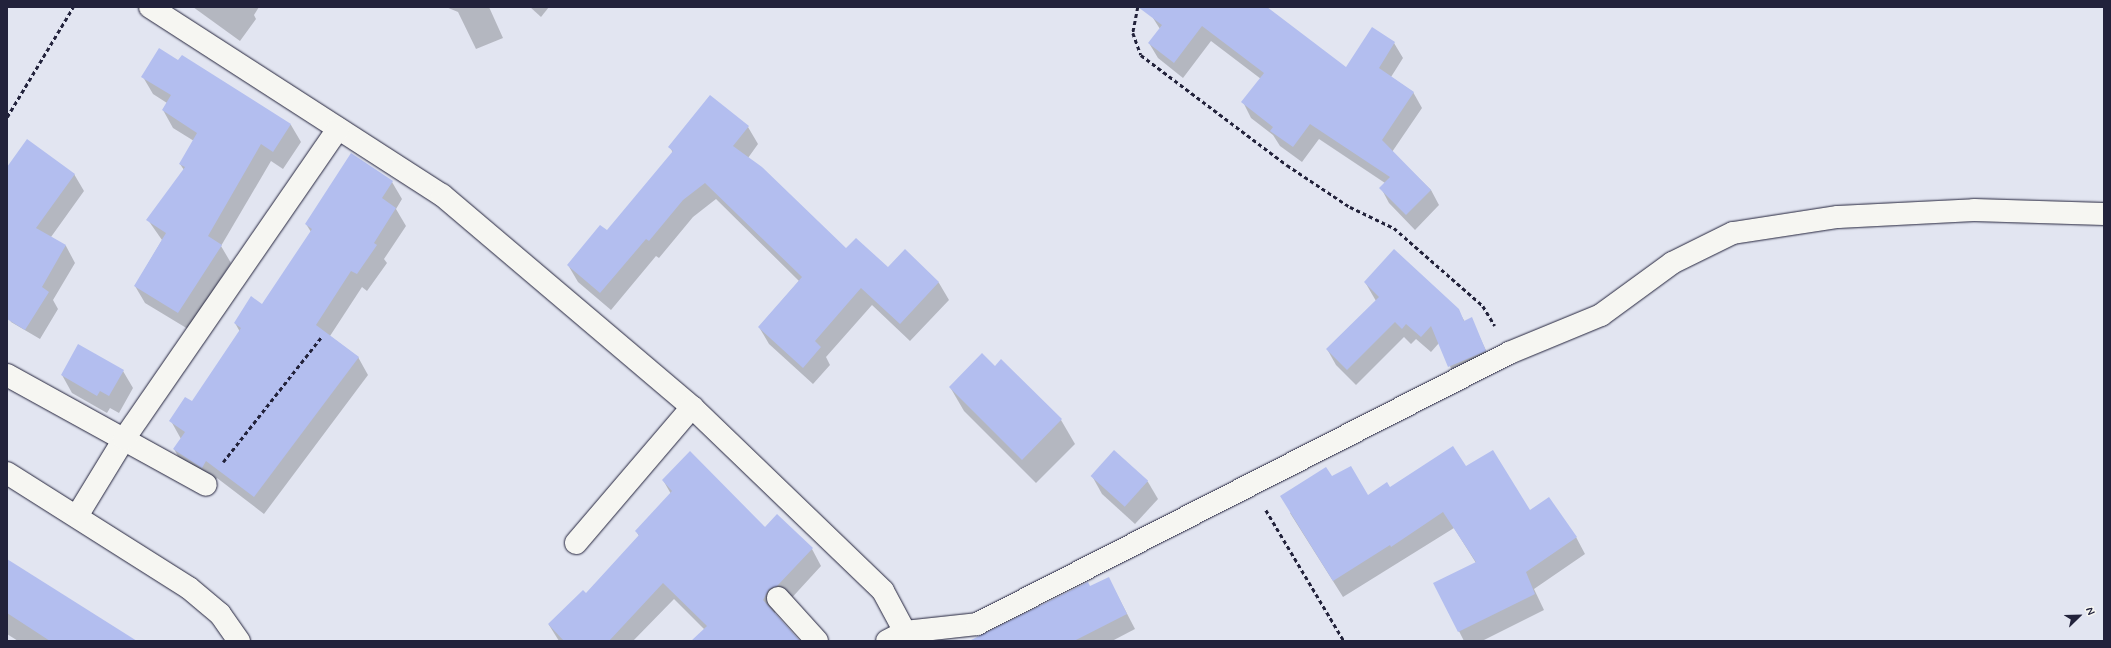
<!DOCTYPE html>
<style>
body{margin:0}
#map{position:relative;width:2111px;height:648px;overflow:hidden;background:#e2e5f1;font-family:Mynerve,sans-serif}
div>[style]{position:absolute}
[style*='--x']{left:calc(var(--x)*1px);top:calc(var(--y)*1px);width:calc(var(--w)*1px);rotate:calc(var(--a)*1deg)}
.shadow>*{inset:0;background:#0003}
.building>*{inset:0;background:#b3beef;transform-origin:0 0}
.path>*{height:2.5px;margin-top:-1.25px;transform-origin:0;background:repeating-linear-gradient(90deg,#22223b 0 4px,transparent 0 7px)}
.roads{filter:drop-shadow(0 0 1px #22223b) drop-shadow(0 0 1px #22223b)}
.minor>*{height:22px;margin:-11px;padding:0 11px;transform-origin:11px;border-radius:11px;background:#f6f6f2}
span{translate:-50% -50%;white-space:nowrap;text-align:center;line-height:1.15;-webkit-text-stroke:3px #f6f6f2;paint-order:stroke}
.frame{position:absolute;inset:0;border:8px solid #22223b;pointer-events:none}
.north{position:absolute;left:2059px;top:596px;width:40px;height:40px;-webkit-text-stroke:3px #f6f6f2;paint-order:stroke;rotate:67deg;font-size:11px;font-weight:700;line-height:16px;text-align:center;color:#22223b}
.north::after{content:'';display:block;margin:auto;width:14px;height:18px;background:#22223b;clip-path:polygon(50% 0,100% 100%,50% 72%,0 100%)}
</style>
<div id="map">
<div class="shadow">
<i style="clip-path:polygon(193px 7px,259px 7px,254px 15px,256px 19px,240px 41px)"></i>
<i style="clip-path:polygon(446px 7px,489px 7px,503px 38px,476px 49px,458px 12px)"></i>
<i style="clip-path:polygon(530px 7px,549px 7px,541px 17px)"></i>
<i style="clip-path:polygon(1162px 7px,1266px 7px,1346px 69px,1394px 43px,1403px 58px,1391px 77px,1413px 92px,1422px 108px,1392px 152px,1431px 190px,1439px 205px,1415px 230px,1389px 203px,1381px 188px,1385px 183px,1319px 139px,1302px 162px,1280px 146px,1273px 135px,1251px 118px,1243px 102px,1261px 79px,1211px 41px,1183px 78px,1158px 58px,1149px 43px,1160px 29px,1153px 18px)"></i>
<i style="clip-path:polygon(182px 56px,291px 125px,301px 142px,283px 169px,271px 161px,221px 246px,231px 263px,188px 329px,145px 303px,135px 286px,162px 240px,148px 220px,184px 170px,180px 164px,194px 141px,173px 128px,163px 110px,167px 103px,153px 94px,143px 77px,179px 62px)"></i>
<i style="clip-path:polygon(710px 96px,748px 127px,758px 144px,748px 158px,846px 250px,889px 268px,905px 251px,939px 283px,949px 300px,910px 341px,872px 305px,826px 357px,830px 365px,813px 384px,769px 344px,759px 327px,799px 281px,716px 199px,693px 217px,659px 258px,656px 256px,611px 310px,578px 282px,568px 265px,607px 232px,673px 153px,670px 147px)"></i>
<i style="clip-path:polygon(7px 169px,74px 174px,84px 191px,51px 237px,66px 246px,75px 263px,53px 300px,58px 309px,40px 339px,11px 322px,7px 314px)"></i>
<i style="clip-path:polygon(392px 182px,402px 199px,396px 209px,406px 226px,384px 259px,387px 263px,367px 291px,362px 287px,330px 336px,358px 357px,368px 375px,264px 514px,217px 478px,212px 485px,184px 467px,174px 449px,181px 439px,171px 421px,192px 403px,240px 332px,235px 323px,263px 305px,311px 232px,306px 224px)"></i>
<i style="clip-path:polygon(1365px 282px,1458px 310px,1465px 322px,1471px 319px,1494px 367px,1458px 383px,1439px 343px,1431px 352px,1416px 339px,1411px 344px,1404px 337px,1356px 385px,1336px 365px,1327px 349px,1376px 301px)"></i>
<i style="clip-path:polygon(995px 367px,1061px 420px,1075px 444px,1036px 483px,964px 411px,950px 387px)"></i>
<i style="clip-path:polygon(123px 371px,133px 388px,119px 413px,110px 408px,107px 413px,72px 393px,62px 375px)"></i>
<i style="clip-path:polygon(1114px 452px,1148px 482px,1158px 499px,1135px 524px,1102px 494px,1092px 476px)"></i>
<i style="clip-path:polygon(1466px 467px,1530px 512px,1576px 537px,1585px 554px,1534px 589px,1544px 610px,1482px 641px,1464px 641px,1435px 584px,1476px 563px,1454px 528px,1343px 597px,1290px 513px,1332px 478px,1368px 497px)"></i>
<i style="clip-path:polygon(663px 480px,812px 549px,821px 566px,787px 603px,779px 606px,774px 614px,797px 641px,711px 641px,706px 631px,674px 599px,633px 641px,559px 641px,549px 625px,586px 594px,639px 536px,636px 531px,671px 494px)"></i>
<i style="clip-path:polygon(7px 560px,135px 641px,18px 641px,7px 634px)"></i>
<i style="clip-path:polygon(1109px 579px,1135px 629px,1112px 641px,1012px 641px,1090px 587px)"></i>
</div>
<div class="building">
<i style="clip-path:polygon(1138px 7px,1267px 7px,1346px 67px,1372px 27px,1395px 42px,1379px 68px,1414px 92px,1382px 140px,1431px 190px,1406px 215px,1379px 188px,1390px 177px,1310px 124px,1293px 147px,1270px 131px,1273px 127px,1241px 102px,1264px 73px,1202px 26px,1174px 63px,1148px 43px,1162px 25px)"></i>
<i style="clip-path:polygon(159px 48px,178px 60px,182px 55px,291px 124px,273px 152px,261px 144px,208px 236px,222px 245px,178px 313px,134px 286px,166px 233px,146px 220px,185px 167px,179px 164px,197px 133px,162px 110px,171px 95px,141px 77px)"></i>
<i style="clip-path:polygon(710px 95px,749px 126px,733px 146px,762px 167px,846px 248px,856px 238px,888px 267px,905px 249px,939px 282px,900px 324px,861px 288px,815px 341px,821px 347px,803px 368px,758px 327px,802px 277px,705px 183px,683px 200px,649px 241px,646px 239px,600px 293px,567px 265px,600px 225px,607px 230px,673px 151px,668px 147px)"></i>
<i style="clip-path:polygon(27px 139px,75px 174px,36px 228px,66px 245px,42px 287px,49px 292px,25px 330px,7px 319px,7px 167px)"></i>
<i style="clip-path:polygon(351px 153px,393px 181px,382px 198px,396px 208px,374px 243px,377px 245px,357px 274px,351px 271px,316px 325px,359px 357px,254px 497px,206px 461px,202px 468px,173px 449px,185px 432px,169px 421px,185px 397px,192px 401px,241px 328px,234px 323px,251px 296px,262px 304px,312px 229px,305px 224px)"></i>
<i style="clip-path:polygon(1394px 249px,1459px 309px,1464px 321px,1472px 317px,1486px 351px,1448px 367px,1431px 326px,1421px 337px,1406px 324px,1402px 329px,1395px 322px,1347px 370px,1326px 349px,1379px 297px,1364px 282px)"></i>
<i style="clip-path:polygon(78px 344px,124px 370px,109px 396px,100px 391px,97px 396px,61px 375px)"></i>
<i style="clip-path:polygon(982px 353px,995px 366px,1001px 359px,1062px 419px,1022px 460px,949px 387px)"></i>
<i style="clip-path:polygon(1453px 446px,1466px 466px,1493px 450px,1530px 510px,1549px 497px,1577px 537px,1526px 572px,1535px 594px,1458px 632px,1433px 583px,1476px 562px,1443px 512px,1391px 547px,1390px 545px,1333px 581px,1280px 496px,1326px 467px,1332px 476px,1351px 466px,1368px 495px,1387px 482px,1390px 487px)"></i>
<i style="left:1114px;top:450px;width:46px;height:35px;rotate:42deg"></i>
<i style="clip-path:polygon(690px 451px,765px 527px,777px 514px,813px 548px,777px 586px,769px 589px,763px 600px,800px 641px,691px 641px,707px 626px,663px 583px,609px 641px,564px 641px,548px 624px,583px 590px,586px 593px,639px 535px,635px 531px,672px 491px,662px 480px)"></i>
<i style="clip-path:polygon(7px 559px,137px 641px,50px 641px,7px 613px)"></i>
<i style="clip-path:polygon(1109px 577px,1127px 614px,1074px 641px,969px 641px,1088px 582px,1090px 586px)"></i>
</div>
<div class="path">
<i style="--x:1138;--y:7;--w:26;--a:101"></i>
<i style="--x:1133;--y:33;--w:23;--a:70"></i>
<i style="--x:1141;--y:55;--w:183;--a:37"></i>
<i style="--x:1287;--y:165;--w:76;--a:33.7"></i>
<i style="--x:1350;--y:207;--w:49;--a:25.5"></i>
<i style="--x:1394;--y:228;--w:118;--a:41.2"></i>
<i style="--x:1483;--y:306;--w:23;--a:59"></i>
<i style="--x:7;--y:117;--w:128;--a:-59"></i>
<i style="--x:223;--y:462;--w:160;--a:-51.8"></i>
<i style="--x:1266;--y:510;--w:152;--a:59.2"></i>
</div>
<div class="roads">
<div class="minor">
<i style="--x:150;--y:7;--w:347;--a:32.8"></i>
<i style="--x:442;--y:195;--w:328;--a:40.3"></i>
<i style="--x:692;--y:407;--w:265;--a:43.9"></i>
<i style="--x:883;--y:591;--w:47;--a:61.8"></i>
<i style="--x:7;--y:375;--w:227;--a:28.9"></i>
<i style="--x:7;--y:473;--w:215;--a:32.3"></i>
<i style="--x:189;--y:588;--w:40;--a:40"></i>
<i style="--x:220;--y:614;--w:33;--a:55"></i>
<i style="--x:77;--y:516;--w:90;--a:-58.6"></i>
<i style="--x:124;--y:439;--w:377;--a:-55.4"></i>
<i style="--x:576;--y:543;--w:179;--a:-49.5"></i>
<i style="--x:778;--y:598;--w:58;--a:47.8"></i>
<i style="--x:887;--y:641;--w:20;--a:-27"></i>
<i style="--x:905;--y:632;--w:72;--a:-6.3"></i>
<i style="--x:977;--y:624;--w:597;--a:-26.99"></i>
<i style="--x:1509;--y:353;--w:100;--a:-22.4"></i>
<i style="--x:1601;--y:315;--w:88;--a:-36.2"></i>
<i style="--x:1672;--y:263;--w:68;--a:-26.2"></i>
<i style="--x:1733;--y:233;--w:106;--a:-8.7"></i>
<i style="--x:1838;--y:217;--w:136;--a:-2.9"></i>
<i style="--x:1974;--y:210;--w:130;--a:1.8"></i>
</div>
</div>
<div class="frame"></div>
<div class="north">N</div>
</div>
